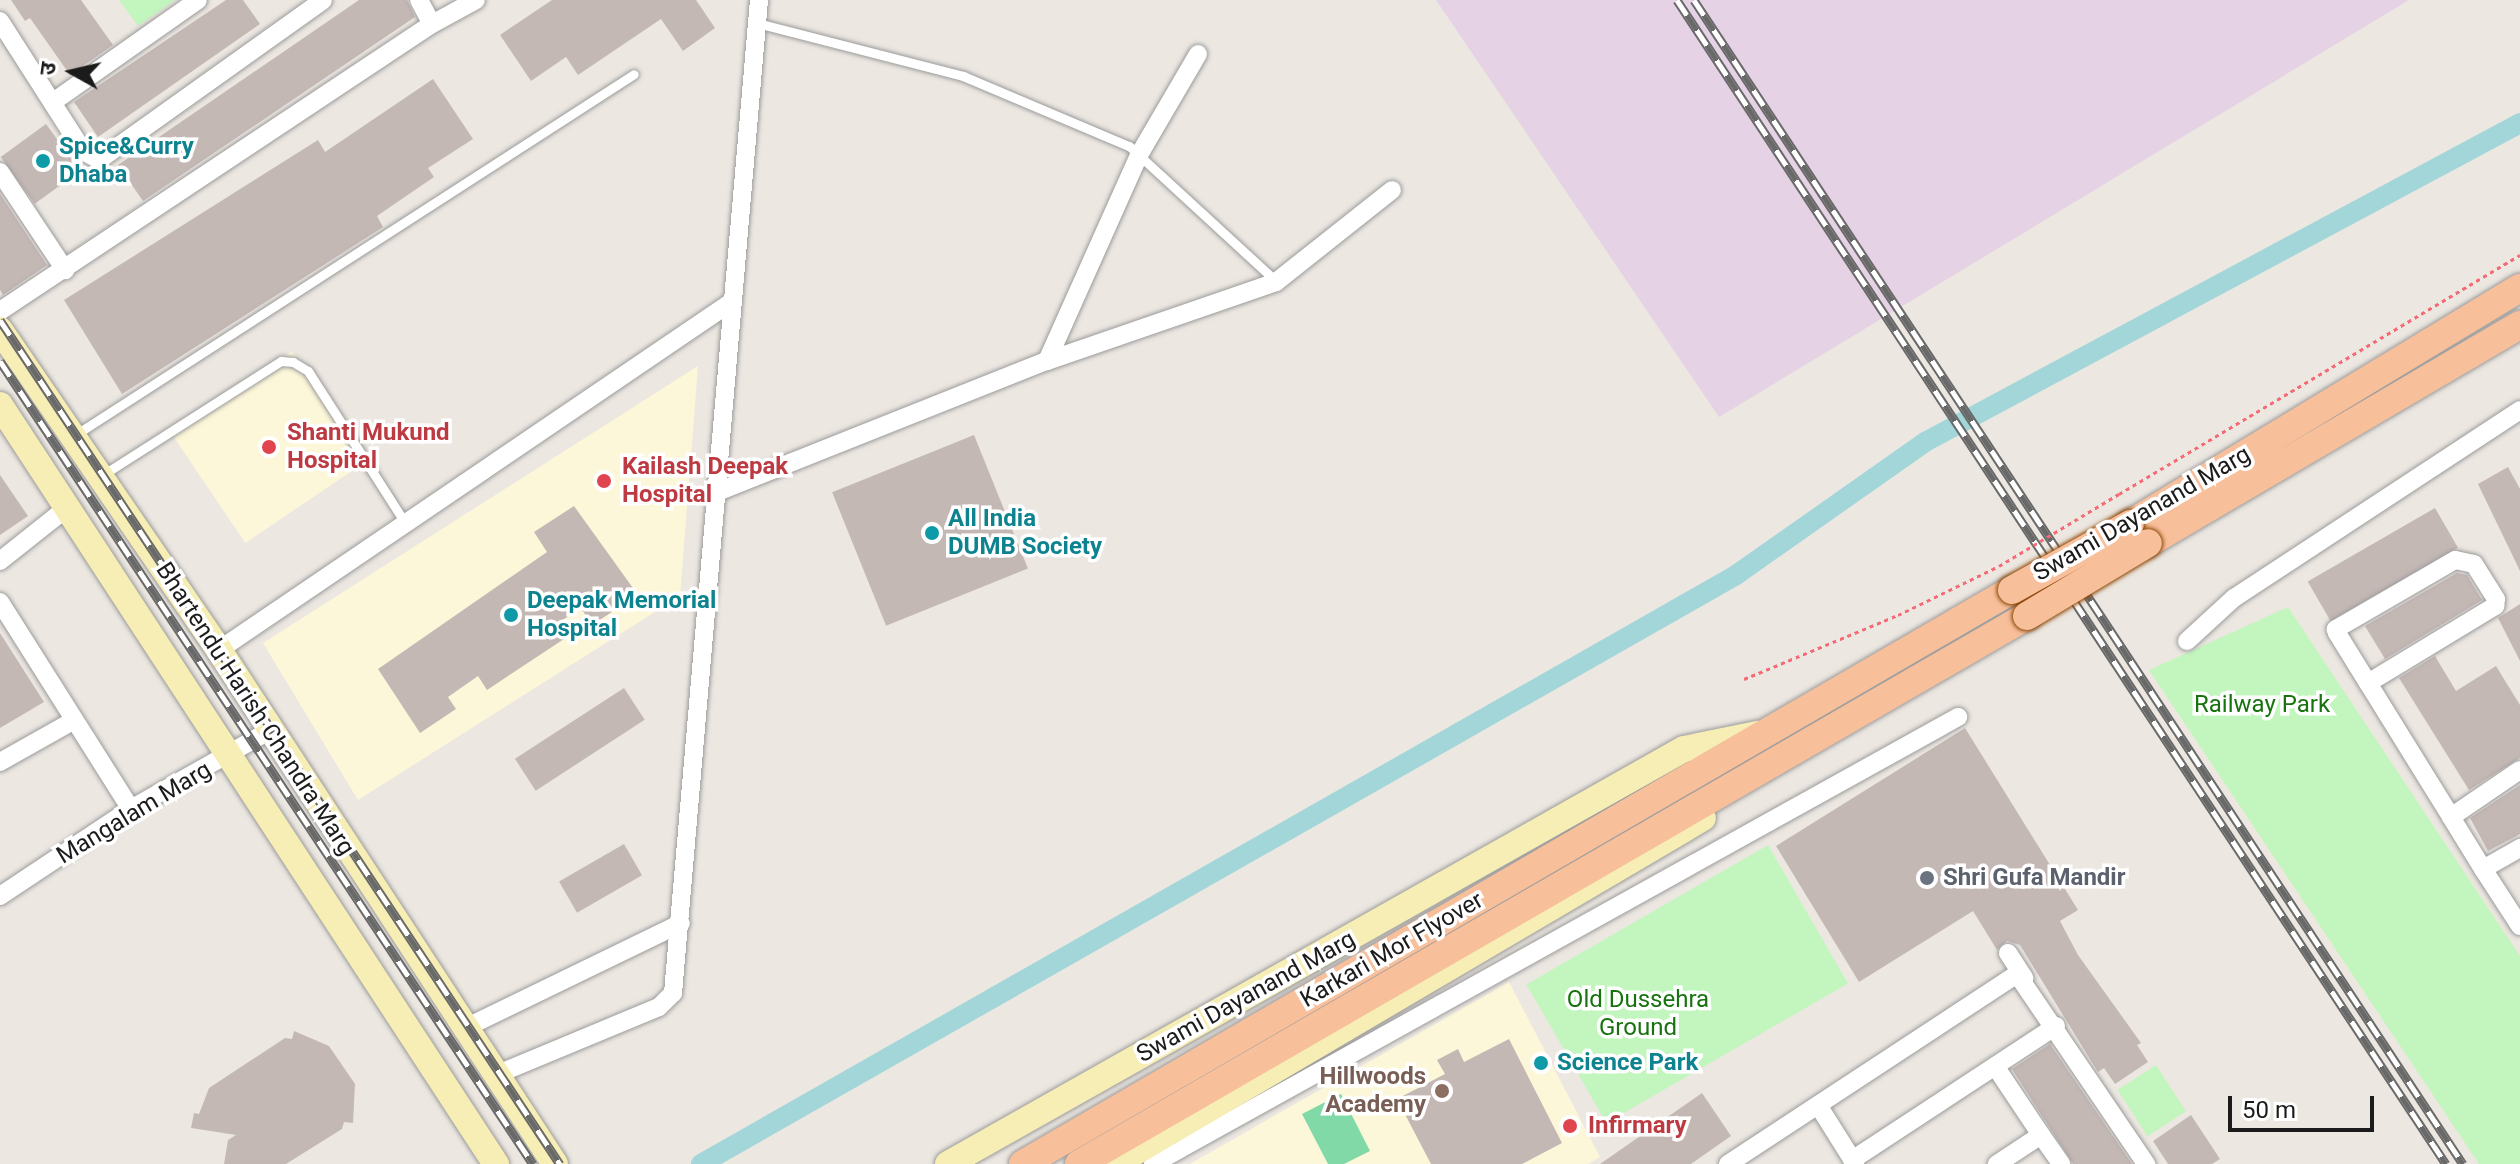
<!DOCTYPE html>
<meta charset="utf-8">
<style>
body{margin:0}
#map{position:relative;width:2520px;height:1164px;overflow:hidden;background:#ece7e1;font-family:Roboto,"Noto Sans Devanagari",sans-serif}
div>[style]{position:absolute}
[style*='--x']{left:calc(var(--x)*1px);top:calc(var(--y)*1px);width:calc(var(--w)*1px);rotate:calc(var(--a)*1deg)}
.industrial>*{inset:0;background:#e5d3e5}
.education>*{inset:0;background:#fdf7d9;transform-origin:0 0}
.park>*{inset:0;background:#c3f6be;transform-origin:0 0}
.pitch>*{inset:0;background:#81d9a8}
.canal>*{height:20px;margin:-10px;padding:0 10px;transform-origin:10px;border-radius:10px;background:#a2d6d9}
.building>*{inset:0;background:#c4b8b5;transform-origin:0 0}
.path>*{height:3px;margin-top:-1.5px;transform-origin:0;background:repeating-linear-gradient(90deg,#f46b75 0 4px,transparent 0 8px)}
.roads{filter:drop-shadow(0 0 2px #9c9c9c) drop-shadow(0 0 2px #9c9c9c)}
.service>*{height:9px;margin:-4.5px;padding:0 4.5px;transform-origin:4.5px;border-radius:4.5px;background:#fff}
.minor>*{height:18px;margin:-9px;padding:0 9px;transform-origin:9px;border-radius:9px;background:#fff}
.secondary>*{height:26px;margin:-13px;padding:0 13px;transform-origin:13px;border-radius:13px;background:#f6eeb5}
.primary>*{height:28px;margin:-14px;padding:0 14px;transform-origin:14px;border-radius:14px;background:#f8bf9b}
.rail>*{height:9px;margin-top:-4.5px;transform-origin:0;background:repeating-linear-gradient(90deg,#fff 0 18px,#696969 0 36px);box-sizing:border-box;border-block:2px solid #696969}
.path-bridge>*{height:3px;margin-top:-1.5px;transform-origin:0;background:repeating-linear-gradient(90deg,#f46b75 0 4px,transparent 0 8px)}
.bridges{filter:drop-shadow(0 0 2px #8d4806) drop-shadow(0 0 2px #8d4806)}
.primary-bridge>*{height:28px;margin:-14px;padding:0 14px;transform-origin:14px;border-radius:14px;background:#f8bf9b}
.dots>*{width:22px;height:22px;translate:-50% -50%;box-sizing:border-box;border:4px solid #fff;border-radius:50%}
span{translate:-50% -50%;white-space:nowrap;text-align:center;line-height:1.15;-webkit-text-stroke:7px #fff;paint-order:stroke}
.culture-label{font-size:24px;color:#0d838f;font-weight:700}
.left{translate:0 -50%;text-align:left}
.health-label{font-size:24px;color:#be3a42;font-weight:700}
.street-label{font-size:24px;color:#1b1b1b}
.park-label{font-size:24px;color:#18730f}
.worship-label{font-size:24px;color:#5b616d;font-weight:700}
.education-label{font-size:24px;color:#785e54;font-weight:700}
.right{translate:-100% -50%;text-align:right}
.north{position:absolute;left:32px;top:32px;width:80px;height:80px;-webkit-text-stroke:6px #fff;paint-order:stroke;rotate:278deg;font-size:22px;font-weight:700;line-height:32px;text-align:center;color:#1b1b1b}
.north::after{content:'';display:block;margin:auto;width:28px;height:36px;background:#1b1b1b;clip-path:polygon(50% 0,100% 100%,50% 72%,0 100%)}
.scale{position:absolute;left:2228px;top:1096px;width:146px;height:36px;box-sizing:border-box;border:4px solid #1b1b1b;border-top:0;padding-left:10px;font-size:24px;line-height:28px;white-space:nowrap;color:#1b1b1b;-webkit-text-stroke:6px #fff;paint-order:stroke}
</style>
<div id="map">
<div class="industrial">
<i style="clip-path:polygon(1436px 0,2409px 0,1719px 417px)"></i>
</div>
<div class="education">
<i style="left:292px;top:351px;width:133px;height:146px;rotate:56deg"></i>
<i style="clip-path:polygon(698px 366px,680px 596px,358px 800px,263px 643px)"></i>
<i style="clip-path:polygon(1509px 982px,1600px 1157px,1588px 1164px,1190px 1164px)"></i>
</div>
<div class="park">
<i style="clip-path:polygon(119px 0,175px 0,138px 26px)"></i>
<i style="clip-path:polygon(2288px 607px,2520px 956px,2520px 1164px,2479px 1164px,2149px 670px)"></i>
<i style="left:1768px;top:845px;width:160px;height:279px;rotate:60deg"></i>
<i style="left:2156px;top:1065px;width:55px;height:46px;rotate:57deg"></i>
</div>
<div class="pitch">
<i style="clip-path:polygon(1341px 1094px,1370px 1151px,1344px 1164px,1328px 1164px,1302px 1114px)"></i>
</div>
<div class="canal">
<i style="--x:701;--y:1164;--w:1191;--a:-29.64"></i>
<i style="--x:1736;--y:575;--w:233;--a:-35.1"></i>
<i style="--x:1927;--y:441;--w:673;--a:-28.2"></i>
</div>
<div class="building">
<i style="clip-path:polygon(11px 0,81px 0,113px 45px,70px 75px,30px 18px,25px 21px)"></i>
<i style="clip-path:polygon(226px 0,243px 0,260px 24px,98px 137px,74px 102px)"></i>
<i style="clip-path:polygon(359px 0,407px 0,415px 17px,143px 201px,118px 165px)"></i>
<i style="clip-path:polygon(552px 0,696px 0,715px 28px,683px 51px,661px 19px,578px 75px,566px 57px,531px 81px,500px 35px)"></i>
<i style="clip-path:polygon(433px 79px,473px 139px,428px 168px,434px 177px,377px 216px,383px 227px,122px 394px,64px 300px,318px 140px,325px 152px)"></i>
<i style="left:46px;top:124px;width:58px;height:56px;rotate:54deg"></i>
<i style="clip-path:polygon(0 194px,47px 265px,3px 295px,0 290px)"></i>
<i style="left:974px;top:435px;width:144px;height:153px;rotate:68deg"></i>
<i style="clip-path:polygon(2508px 467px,2520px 489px,2520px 571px,2478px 484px)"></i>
<i style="clip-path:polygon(0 475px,28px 516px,0 535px)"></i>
<i style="clip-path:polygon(574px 506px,638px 595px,592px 625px,581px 608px,555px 625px,564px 639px,487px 690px,478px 676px,448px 697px,456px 709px,420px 733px,378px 669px,547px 552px,534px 532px)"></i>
<i style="left:2435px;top:508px;width:46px;height:147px;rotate:60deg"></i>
<i style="clip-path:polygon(2457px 573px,2467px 575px,2482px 600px,2385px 659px,2365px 626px)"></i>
<i style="clip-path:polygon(2520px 604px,2520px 661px,2498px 618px)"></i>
<i style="clip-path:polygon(0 633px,44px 702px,0 728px)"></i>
<i style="clip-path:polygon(2435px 656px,2456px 691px,2496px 666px,2520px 705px,2520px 758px,2469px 790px,2399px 678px)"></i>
<i style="left:624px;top:688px;width:38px;height:130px;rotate:57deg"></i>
<i style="clip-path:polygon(1965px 728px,2078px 910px,2060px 921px,2078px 955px,2141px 1043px,2137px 1045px,2148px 1062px,2115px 1084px,2104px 1068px,2098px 1072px,2020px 945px,2007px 941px,1997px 950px,1973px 911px,1859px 982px,1776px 846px)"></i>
<i style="clip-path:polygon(2520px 785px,2520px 834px,2488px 851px,2470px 818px)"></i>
<i style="left:624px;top:844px;width:36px;height:75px;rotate:60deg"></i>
<i style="clip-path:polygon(294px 1031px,329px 1046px,355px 1084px,353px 1123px,344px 1122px,342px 1129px,286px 1164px,224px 1164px,228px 1140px,236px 1135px,191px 1128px,194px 1113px,199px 1114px,209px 1088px,285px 1038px,292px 1039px)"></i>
<i style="clip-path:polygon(1509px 1039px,1562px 1143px,1522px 1164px,1431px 1164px,1397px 1099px,1445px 1074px,1437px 1060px,1458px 1049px,1464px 1062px)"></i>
<i style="clip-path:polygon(2050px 1044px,2132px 1164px,2073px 1164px,2012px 1069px)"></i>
<i style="clip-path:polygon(1702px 1093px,1731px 1136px,1691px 1164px,1600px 1164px)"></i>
<i style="clip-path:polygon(2191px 1115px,2220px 1159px,2212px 1164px,2168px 1164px,2153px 1141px)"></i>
</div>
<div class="path">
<i style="--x:2119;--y:494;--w:467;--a:-30.8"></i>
<i style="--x:1744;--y:679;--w:167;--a:-22.6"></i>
<i style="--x:1898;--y:615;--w:112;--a:-25.9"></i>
</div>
<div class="roads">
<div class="service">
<i style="--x:757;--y:23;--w:213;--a:14.4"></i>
<i style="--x:963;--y:76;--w:180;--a:22.9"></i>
<i style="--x:1129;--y:146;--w:200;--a:42.6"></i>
<i style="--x:75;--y:435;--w:665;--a:-32.85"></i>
<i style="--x:101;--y:476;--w:214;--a:-32.6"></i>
<i style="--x:281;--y:361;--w:12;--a:5"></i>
<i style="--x:293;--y:362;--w:17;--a:31"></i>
<i style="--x:308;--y:371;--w:182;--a:57.4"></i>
</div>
<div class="minor">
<i style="--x:419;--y:0;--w:27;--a:62"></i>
<i style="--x:0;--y:21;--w:154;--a:57.4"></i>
<i style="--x:83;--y:151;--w:18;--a:29"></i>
<i style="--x:99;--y:160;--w:275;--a:-35.5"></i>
<i style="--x:53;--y:102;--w:177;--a:-35.1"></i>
<i style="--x:0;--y:172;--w:118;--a:56.4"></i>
<i style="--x:0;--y:311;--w:519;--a:-33.6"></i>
<i style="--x:432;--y:24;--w:50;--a:-28.6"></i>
<i style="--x:1047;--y:361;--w:226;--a:-65.9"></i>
<i style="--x:1139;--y:155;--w:117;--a:-59.7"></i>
<i style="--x:717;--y:492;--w:355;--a:-21.7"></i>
<i style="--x:1047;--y:361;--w:242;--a:-19"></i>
<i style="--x:1276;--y:282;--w:148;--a:-38.4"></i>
<i style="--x:0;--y:561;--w:87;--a:-38.5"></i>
<i style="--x:0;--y:602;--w:245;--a:57.7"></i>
<i style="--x:2187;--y:641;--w:64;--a:-42.5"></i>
<i style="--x:2234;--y:598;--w:342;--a:-33.3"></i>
<i style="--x:219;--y:650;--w:621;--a:-34.18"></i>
<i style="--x:2368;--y:683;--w:149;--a:-31.2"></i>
<i style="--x:2495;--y:606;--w:7;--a:-82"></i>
<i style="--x:2496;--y:599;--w:41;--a:-122.2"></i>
<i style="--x:2474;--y:564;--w:19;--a:-168"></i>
<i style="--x:2455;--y:560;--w:138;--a:149.9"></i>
<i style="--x:2336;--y:629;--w:4;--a:76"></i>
<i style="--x:2337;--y:633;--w:59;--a:58.2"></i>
<i style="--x:2368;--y:683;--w:158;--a:58.2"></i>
<i style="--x:2451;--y:817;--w:61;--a:58.4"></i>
<i style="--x:2483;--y:869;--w:68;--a:57"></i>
<i style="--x:0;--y:762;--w:81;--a:-29.4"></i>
<i style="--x:2451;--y:817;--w:83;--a:-34.3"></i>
<i style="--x:2483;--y:869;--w:43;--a:-29.6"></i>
<i style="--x:0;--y:896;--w:157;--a:-33.6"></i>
<i style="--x:131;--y:809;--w:159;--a:-29.5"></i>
<i style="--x:2008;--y:953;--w:30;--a:57"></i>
<i style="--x:463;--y:1029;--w:242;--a:-25.9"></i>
<i style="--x:1995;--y:1066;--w:83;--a:56.3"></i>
<i style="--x:2041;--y:1135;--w:53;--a:146.6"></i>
<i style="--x:493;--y:1076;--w:180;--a:-22.6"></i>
<i style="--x:659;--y:1007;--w:20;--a:-45"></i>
<i style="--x:673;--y:993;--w:997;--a:-85.05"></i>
<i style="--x:1818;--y:1105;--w:70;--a:57.9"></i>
<i style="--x:2041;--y:1135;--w:35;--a:55"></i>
<i style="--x:1852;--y:1160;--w:244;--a:-33.3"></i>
<i style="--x:1153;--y:1164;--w:921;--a:-29.04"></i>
<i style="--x:1728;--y:1164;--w:346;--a:-33.3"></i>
<i style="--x:2017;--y:974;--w:230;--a:55.8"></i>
</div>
<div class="secondary">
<i style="--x:0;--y:330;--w:388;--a:55.6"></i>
<i style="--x:219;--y:650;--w:614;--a:56.83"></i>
<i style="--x:0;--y:405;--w:907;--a:56.84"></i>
<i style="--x:948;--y:1164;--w:845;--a:-29.42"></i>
<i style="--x:1684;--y:749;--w:76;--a:-11.5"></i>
<i style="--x:1115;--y:1164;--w:682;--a:-30.47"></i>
</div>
<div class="primary">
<i style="--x:2130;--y:524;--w:456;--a:-31.2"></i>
<i style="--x:2148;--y:543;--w:431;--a:-30.4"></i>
<i style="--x:1023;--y:1164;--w:1144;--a:-30.13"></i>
<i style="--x:1079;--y:1164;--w:1095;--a:-30.03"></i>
</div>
</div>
<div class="rail">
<i style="--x:1677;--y:0;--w:1395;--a:56.55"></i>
<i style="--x:1694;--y:0;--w:1395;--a:56.55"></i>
<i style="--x:0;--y:320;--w:1013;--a:56.44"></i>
<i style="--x:0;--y:361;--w:964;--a:56.43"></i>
</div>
<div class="path-bridge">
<i style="--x:1999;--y:566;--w:140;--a:-31"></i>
</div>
<div class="bridges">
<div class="primary-bridge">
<i style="--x:2012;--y:590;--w:135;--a:-29.2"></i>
<i style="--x:2027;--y:616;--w:141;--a:-31.1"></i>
</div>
</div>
<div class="dots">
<i style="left:43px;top:161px;background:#0f9aa8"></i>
<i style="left:269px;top:447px;background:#e0444e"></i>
<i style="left:604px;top:481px;background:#e0444e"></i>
<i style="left:932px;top:533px;background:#0f9aa8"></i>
<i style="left:511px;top:615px;background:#0f9aa8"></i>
<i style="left:1927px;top:878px;background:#6b7280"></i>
<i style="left:1541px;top:1063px;background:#0f9aa8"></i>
<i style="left:1442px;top:1091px;background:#8d6e63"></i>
<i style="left:1570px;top:1126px;background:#e0444e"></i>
</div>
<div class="culture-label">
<span class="left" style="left:59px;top:161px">Spice&amp;Curry<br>Dhaba</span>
<span class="left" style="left:948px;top:533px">All India<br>DUMB Society</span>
<span class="left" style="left:527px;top:615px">Deepak Memorial<br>Hospital</span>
<span class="left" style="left:1557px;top:1063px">Science Park</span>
</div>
<div class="health-label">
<span class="left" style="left:287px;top:447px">Shanti Mukund<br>Hospital</span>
<span class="left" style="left:622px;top:481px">Kailash Deepak<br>Hospital</span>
<span class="left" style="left:1588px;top:1126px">Infirmary</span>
</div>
<div class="street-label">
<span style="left:2142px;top:514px;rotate:-30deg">Swami Dayanand Marg</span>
<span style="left:255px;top:709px;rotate:57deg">Bhartendu Harish Chandra Marg</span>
<span style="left:134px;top:813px;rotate:-31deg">Mangalam Marg</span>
<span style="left:1392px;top:950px;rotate:-30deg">Karkari Mor Flyover</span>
<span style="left:1246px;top:997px;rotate:-29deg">Swami Dayanand Marg</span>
</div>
<div class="park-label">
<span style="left:2262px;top:705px">Railway Park</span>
<span style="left:1638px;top:1014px">Old Dussehra<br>Ground</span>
</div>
<div class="worship-label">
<span class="left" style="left:1943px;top:878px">Shri Gufa Mandir</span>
</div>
<div class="education-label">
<span class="right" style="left:1426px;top:1091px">Hillwoods<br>Academy</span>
</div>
<div class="north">उ</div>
<div class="scale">50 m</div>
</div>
